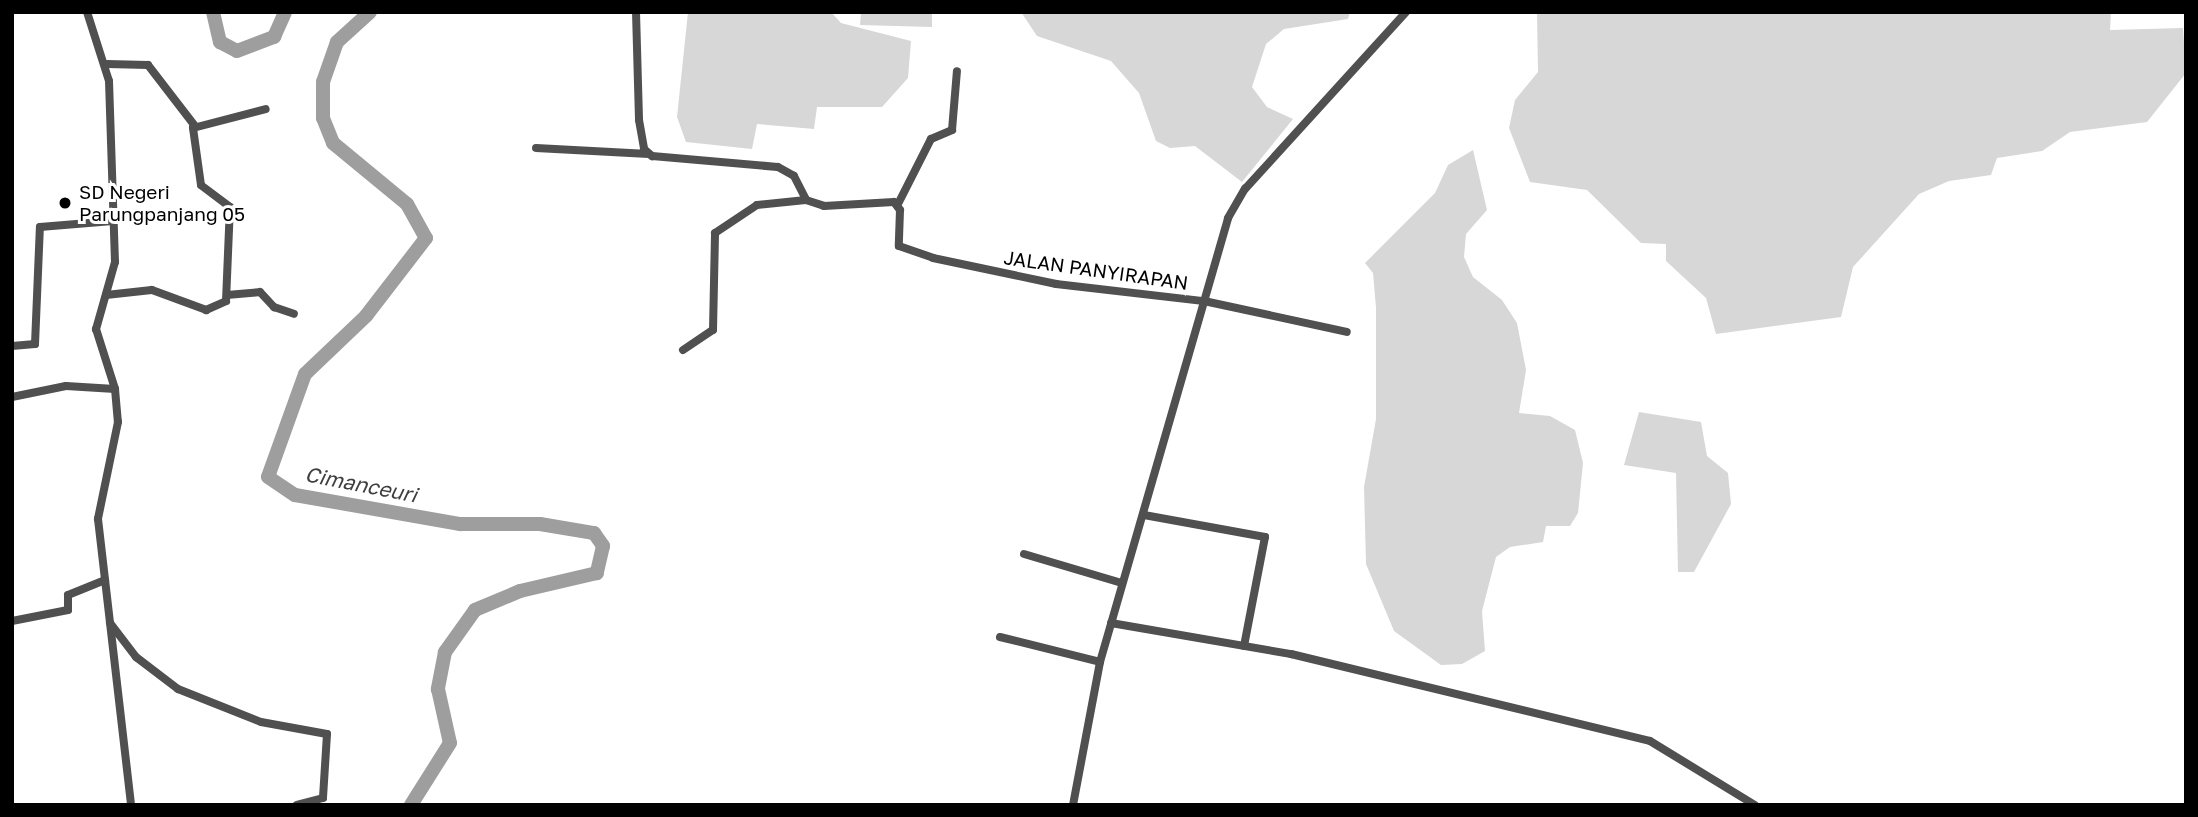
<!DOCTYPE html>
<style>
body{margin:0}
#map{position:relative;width:2198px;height:817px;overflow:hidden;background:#fff;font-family:"Golos Text",sans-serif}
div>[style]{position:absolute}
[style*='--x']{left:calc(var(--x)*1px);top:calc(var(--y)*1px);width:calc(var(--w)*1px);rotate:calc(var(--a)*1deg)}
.green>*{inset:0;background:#d7d7d7}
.river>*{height:14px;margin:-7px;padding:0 7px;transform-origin:7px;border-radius:7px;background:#9e9e9e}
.minor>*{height:8px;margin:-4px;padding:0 4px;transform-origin:4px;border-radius:4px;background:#505050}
.dots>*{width:19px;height:19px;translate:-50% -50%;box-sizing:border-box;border:4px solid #fff;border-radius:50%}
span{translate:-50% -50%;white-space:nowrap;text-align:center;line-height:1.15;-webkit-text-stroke:6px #fff;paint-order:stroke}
.poi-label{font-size:19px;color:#000}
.left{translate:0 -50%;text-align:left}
.street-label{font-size:19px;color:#000}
.water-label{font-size:21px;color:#3f3f3f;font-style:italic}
.frame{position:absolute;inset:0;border:14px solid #000;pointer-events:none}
</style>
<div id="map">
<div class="green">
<i style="clip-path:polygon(688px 12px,831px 12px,841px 23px,911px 41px,908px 78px,882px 107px,817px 107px,814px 129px,757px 124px,752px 149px,686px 142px,677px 117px)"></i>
<i style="clip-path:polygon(861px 12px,932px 12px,932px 27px,860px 25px)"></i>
<i style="clip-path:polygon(1021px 12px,1350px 12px,1348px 19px,1284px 29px,1266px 44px,1252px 87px,1267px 107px,1293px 119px,1242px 182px,1195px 146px,1170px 148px,1156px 141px,1139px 93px,1111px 61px,1037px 36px)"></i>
<i style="clip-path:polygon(1537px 12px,2111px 12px,2110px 30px,2183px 28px,2186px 73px,2147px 122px,2070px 132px,2042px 151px,1997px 158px,1991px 175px,1949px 181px,1919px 194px,1853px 267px,1841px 317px,1716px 334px,1706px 298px,1666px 261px,1666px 244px,1641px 243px,1587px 190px,1530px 182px,1509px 128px,1515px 100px,1538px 72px)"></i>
<i style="clip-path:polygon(1473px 150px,1487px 210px,1466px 234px,1464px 257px,1473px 277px,1502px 300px,1517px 323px,1526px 370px,1519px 413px,1550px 416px,1575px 430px,1583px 463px,1578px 513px,1570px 526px,1546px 526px,1543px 542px,1510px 547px,1496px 557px,1482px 611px,1485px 651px,1462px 664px,1441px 665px,1394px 631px,1366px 564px,1364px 487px,1376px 419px,1376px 308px,1373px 273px,1365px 263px,1435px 193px,1448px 165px)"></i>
<i style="clip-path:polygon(1639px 412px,1701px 422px,1707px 456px,1728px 473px,1731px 504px,1694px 572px,1678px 572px,1676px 473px,1624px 465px)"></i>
</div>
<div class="river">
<i style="--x:213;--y:12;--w:31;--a:77"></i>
<i style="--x:220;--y:42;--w:19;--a:28"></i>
<i style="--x:237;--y:51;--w:40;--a:-21"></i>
<i style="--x:274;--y:37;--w:27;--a:-66"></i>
<i style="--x:370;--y:12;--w:45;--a:137.7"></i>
<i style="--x:337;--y:42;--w:42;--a:109.3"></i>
<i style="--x:323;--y:82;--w:36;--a:90"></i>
<i style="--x:323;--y:118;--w:27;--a:68"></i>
<i style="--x:333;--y:143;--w:96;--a:39.5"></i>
<i style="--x:407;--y:204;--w:39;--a:61"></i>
<i style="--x:426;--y:238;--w:98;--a:127.6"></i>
<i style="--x:366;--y:316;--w:84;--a:136.4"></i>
<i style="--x:305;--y:374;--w:109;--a:109.8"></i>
<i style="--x:268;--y:477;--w:32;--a:34"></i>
<i style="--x:295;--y:495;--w:168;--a:10"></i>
<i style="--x:460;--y:524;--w:80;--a:0"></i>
<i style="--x:540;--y:524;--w:55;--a:9.5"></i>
<i style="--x:594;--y:533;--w:16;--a:55"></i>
<i style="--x:603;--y:546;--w:28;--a:103"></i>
<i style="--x:597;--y:573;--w:79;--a:166.8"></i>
<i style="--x:520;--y:591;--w:49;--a:157.1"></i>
<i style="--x:475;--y:610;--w:52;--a:125.5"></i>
<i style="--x:445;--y:652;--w:38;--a:101"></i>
<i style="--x:438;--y:689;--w:55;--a:77.5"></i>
<i style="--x:450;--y:743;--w:73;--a:122.2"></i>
</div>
<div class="minor">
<i style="--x:87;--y:12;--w:72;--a:72.3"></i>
<i style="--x:109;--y:81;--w:181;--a:88.1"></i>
<i style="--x:115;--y:262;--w:70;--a:105.8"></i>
<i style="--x:96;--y:329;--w:63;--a:72.4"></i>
<i style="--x:115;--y:389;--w:33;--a:85"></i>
<i style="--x:118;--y:422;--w:99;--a:101.7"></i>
<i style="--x:98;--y:519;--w:288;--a:83.4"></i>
<i style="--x:636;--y:12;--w:108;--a:88.4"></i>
<i style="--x:639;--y:120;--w:29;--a:80"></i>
<i style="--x:644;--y:149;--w:11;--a:41"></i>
<i style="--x:652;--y:156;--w:126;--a:5"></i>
<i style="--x:778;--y:167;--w:18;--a:29"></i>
<i style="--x:794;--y:176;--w:27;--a:63"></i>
<i style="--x:806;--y:200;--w:19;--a:18"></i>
<i style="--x:824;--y:206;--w:70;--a:-3.3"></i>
<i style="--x:894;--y:202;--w:10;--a:53"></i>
<i style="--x:900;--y:210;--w:36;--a:92"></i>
<i style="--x:899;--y:246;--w:36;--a:19"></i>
<i style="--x:933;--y:258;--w:126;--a:11.9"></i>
<i style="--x:1056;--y:284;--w:149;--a:6.6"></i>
<i style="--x:1204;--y:301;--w:146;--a:12.2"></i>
<i style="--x:107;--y:64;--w:41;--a:1.4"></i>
<i style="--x:148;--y:65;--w:77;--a:52.4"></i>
<i style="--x:536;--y:148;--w:113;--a:3"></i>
<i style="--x:898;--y:204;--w:73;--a:-63.1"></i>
<i style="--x:931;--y:139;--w:23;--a:-23"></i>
<i style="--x:952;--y:130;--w:59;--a:-85.2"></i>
<i style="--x:106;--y:295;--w:46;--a:-6.2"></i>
<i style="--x:152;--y:290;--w:58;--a:20.3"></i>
<i style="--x:206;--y:310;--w:22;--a:-24"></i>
<i style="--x:226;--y:301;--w:94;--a:-87.6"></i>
<i style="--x:230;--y:207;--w:36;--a:-143"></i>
<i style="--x:201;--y:185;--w:58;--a:-98"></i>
<i style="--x:193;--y:128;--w:75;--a:-14.6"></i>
<i style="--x:227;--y:295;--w:33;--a:-5"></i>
<i style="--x:260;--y:292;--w:21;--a:47"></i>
<i style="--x:274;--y:307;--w:21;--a:19"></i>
<i style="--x:12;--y:346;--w:23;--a:-5"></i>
<i style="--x:35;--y:344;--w:117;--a:-87.6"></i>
<i style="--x:40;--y:227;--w:73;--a:-4.7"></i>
<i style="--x:683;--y:350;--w:36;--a:-34"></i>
<i style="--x:713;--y:330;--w:97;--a:-88.8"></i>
<i style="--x:715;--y:233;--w:50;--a:-33.7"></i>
<i style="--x:757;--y:205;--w:49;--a:-5.8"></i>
<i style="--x:12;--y:397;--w:55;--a:-11.5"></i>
<i style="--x:66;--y:386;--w:49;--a:3.5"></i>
<i style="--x:1144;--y:515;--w:123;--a:10.3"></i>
<i style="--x:1265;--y:537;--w:111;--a:100.9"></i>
<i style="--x:1024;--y:554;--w:102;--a:16.5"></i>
<i style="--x:12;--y:621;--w:57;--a:-11.1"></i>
<i style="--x:68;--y:610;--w:15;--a:-90"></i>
<i style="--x:68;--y:595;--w:40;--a:-22"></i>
<i style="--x:110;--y:623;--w:43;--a:52.6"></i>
<i style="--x:136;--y:657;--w:53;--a:37.3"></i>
<i style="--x:178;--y:689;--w:89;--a:21.7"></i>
<i style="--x:261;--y:722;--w:67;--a:10.3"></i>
<i style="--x:327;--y:734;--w:64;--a:93.6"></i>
<i style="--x:323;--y:798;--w:27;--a:165"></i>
<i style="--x:1111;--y:623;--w:183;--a:9.8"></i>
<i style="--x:1291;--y:654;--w:369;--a:13.6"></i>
<i style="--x:1650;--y:741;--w:123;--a:31.4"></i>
<i style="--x:1000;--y:637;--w:103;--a:14"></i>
<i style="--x:1073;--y:805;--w:146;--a:-79.3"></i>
<i style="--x:1100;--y:662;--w:462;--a:-73.9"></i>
<i style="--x:1228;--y:218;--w:34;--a:-60"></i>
<i style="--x:1245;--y:189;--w:239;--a:-47.7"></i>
</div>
<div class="dots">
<i style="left:65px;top:203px;background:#000"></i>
</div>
<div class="poi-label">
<span class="left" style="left:79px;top:203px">SD Negeri<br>Parungpanjang 05</span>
</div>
<div class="street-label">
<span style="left:1096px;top:270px;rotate:8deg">JALAN PANYIRAPAN</span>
</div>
<div class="water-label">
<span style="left:361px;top:484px;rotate:11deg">Cimanceuri</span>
</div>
<div class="frame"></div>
</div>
